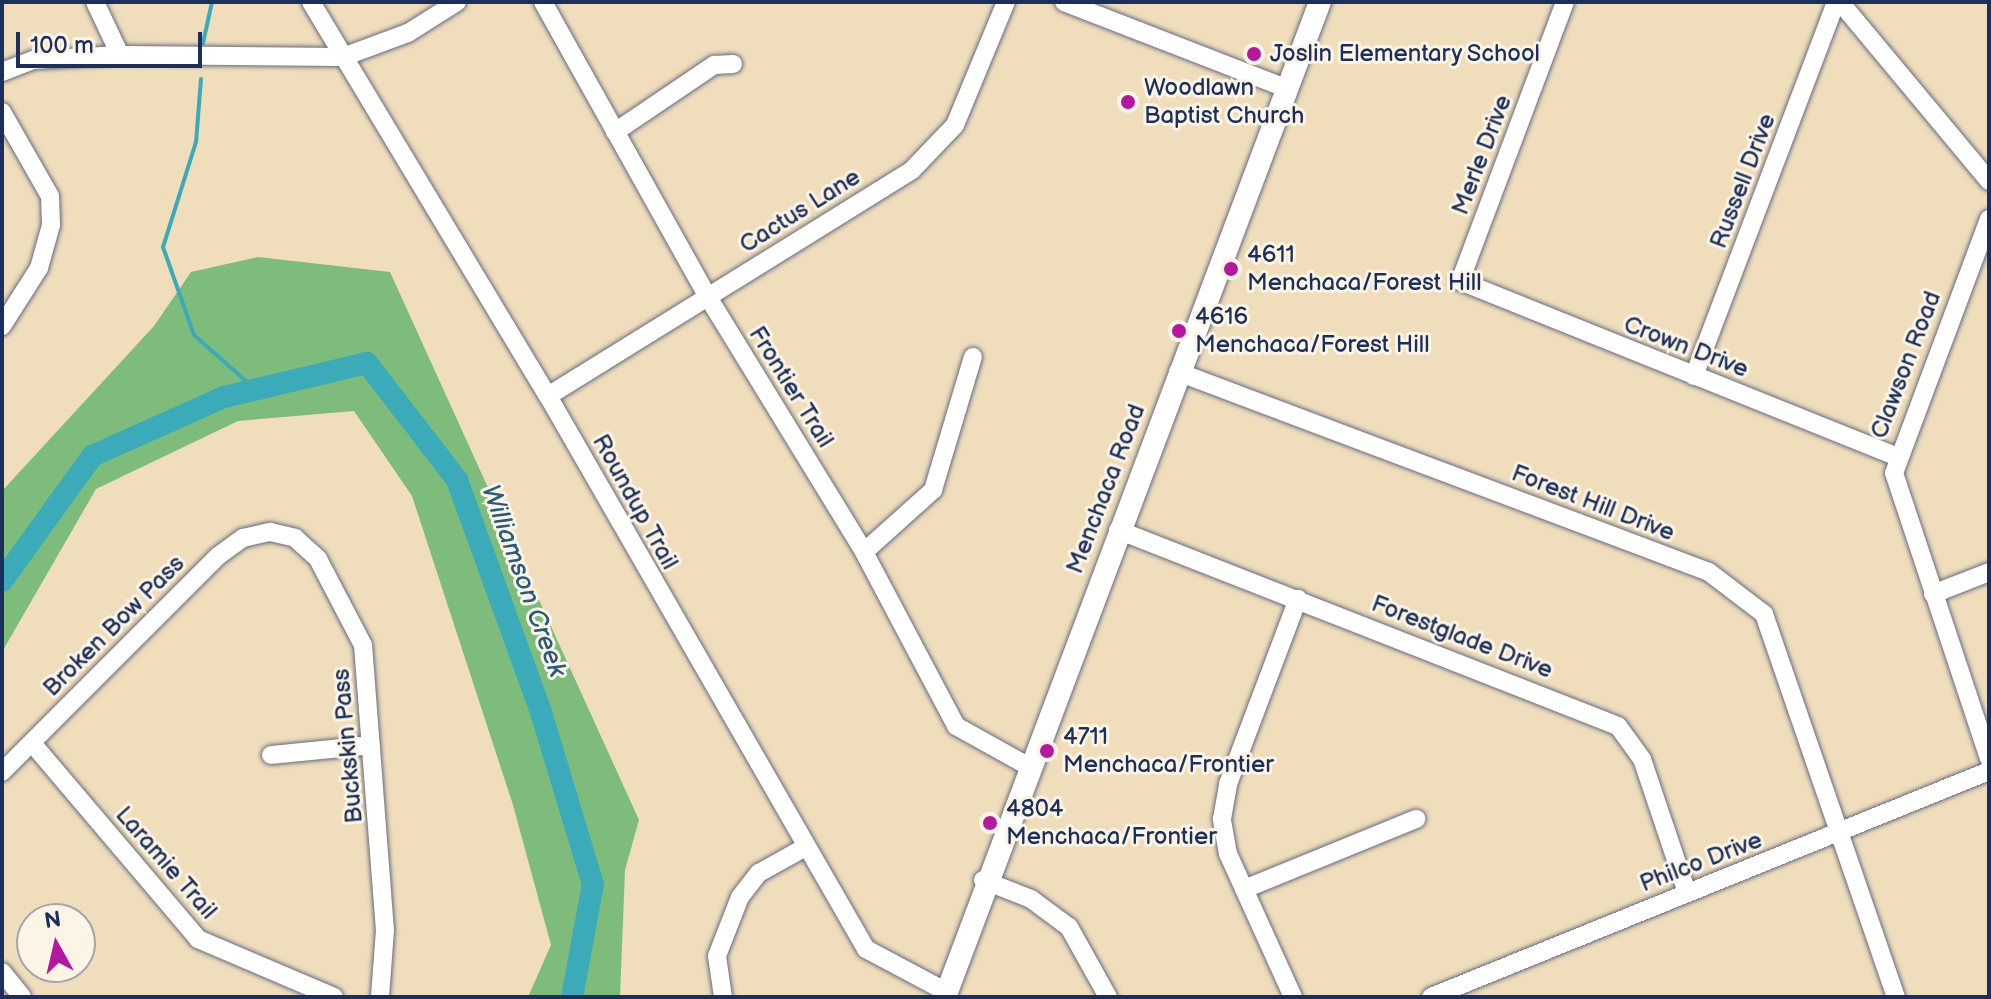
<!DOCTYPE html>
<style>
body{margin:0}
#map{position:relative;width:1991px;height:999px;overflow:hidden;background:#efddbc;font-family:"Balsamiq Sans",sans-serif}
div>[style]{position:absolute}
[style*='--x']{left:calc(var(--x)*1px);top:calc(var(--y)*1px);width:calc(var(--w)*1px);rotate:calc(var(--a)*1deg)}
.forest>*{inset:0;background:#7ebc7c}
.stream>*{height:4px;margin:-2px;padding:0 2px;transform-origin:2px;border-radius:2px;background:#3cabb9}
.river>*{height:22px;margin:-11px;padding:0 11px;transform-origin:11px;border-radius:11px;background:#3cabb9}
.roads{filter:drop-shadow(0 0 2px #656c7f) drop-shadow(0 0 2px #656c7f)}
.minor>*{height:18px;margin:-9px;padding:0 9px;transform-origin:9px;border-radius:9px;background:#fff}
.major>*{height:22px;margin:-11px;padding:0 11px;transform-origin:11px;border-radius:11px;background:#fff}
.dots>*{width:22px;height:22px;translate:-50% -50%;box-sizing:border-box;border:4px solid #fcf5e5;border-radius:50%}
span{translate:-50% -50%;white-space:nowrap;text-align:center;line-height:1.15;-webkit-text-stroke:6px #fcf5e5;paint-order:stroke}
.poi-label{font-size:24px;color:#1b2f5e}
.left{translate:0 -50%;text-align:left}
.street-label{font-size:24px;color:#1b2f5e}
.water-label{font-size:26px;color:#275a7e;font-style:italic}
.frame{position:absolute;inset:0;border:4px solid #1b2f5e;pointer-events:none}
.north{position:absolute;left:16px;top:903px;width:80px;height:80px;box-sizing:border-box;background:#fcf5e5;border:2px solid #a2a6af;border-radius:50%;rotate:352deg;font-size:22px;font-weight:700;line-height:32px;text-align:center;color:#1b2f5e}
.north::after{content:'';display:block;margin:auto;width:28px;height:36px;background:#b5179e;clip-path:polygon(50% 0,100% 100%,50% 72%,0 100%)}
.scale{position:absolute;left:16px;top:32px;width:186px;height:36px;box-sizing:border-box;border:4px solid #1b2f5e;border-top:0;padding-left:10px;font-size:24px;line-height:28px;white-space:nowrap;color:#1b2f5e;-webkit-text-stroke:6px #fcf5e5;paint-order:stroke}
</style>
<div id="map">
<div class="forest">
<i style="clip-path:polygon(258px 257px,390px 272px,639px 820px,625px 870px,620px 997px,528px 997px,551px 945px,513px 805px,412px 496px,354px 411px,238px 421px,96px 489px,2px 652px,2px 491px,154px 326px,191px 272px)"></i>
</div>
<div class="stream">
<i style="--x:203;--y:43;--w:42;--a:-77.6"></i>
<i style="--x:201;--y:79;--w:63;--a:94.5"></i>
<i style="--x:196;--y:142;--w:110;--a:107.4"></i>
<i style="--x:163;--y:247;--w:93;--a:70.6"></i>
<i style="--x:194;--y:335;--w:80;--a:41.5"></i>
</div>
<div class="river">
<i style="--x:2;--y:581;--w:154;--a:-54.2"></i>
<i style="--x:92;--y:456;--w:145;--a:-24.1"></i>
<i style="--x:224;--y:397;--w:147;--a:-13.4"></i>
<i style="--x:367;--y:363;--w:148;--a:52.4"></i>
<i style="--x:457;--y:480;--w:244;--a:70.1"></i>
<i style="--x:540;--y:709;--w:183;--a:73.2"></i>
<i style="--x:593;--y:884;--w:115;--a:100.5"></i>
</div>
<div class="roads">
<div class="minor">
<i style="--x:95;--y:2;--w:59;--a:64.7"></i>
<i style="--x:311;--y:2;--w:460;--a:59"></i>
<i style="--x:548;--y:396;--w:638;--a:60.1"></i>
<i style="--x:866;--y:949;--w:92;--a:28"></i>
<i style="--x:543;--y:2;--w:338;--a:60.8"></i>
<i style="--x:708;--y:297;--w:299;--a:58.5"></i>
<i style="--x:864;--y:552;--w:197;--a:62.1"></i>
<i style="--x:956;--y:726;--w:82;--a:29.1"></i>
<i style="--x:1064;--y:2;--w:240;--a:21.2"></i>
<i style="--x:1565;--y:2;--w:298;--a:110.6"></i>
<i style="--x:1460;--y:281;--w:470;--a:21.9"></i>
<i style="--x:1840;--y:2;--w:233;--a:50.2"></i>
<i style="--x:2;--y:72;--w:33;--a:-21"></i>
<i style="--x:33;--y:60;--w:87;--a:-3.3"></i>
<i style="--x:120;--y:55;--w:223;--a:0.5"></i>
<i style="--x:343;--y:57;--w:69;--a:-20.3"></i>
<i style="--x:408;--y:33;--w:58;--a:-32.3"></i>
<i style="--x:2;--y:112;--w:97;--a:60.3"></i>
<i style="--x:50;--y:196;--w:29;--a:88"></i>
<i style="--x:51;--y:225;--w:45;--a:105.6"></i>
<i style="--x:39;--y:268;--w:69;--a:122.5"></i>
<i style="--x:615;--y:132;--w:120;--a:-34.1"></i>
<i style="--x:714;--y:65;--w:19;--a:-3"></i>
<i style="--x:1989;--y:219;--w:271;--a:110.5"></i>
<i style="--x:1894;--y:473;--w:300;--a:71.6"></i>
<i style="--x:1178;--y:372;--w:567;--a:20.64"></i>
<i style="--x:1709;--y:572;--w:69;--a:37.4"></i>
<i style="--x:1764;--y:614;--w:405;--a:71"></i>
<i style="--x:1694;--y:376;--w:400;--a:-69.2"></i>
<i style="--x:548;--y:396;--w:428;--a:-31.8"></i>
<i style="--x:912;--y:170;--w:62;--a:-46.3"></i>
<i style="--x:955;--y:125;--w:133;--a:-67.5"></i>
<i style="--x:1118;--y:530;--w:537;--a:21.41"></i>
<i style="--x:1618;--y:726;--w:41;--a:54"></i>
<i style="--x:1642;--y:759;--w:141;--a:71.4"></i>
<i style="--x:864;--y:552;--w:93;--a:-41.9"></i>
<i style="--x:933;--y:490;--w:139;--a:-73.3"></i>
<i style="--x:1933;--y:594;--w:60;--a:-21.4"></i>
<i style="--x:32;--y:743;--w:257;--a:49.7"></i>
<i style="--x:198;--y:939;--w:148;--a:23.1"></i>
<i style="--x:271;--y:755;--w:100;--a:-5.7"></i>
<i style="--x:2;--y:772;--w:305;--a:-45"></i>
<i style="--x:218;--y:556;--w:31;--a:-36"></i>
<i style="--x:243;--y:538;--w:28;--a:-13"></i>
<i style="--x:270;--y:532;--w:26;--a:13"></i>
<i style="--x:295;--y:538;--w:31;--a:42"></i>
<i style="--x:318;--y:559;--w:97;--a:62.4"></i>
<i style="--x:363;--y:645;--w:286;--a:85.6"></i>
<i style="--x:385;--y:930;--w:67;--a:94.3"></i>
<i style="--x:983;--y:880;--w:52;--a:21.6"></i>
<i style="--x:1031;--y:899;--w:47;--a:36.4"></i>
<i style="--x:1069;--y:927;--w:80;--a:60.9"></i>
<i style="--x:1247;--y:888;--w:183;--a:-22.2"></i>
<i style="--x:2;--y:972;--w:32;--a:51"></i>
<i style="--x:723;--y:997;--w:41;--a:-98.3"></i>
<i style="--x:717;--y:956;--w:63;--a:-68.7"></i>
<i style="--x:740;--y:897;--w:31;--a:-52"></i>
<i style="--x:759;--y:873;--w:49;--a:-29.2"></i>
<i style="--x:1293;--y:997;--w:157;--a:-114.4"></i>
<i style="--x:1228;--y:854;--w:36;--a:-100"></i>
<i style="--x:1222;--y:819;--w:36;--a:-80"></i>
<i style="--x:1228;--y:784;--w:198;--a:-69.3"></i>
<i style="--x:1431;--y:997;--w:602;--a:-22.05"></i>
</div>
<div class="major">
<i style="--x:945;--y:997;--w:1063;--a:-69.35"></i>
</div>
</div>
<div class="dots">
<i style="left:1254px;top:54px;background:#b5179e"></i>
<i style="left:1128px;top:102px;background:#b5179e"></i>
<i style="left:1231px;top:269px;background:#b5179e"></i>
<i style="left:1179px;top:331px;background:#b5179e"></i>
<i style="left:1047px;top:751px;background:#b5179e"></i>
<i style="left:990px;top:823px;background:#b5179e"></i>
</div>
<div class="poi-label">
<span class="left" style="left:1270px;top:54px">Joslin Elementary School</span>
<span class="left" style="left:1144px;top:102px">Woodlawn<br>Baptist Church</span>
<span class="left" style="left:1247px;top:269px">4611<br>Menchaca/Forest Hill</span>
<span class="left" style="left:1195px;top:331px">4616<br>Menchaca/Forest Hill</span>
<span class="left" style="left:1063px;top:751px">4711<br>Menchaca/Frontier</span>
<span class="left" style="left:1006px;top:823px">4804<br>Menchaca/Frontier</span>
</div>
<div class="street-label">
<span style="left:1482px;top:155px;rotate:-69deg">Merle Drive</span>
<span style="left:1743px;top:181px;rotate:-69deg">Russell Drive</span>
<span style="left:800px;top:211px;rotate:-32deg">Cactus Lane</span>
<span style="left:1686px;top:347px;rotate:21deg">Crown Drive</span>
<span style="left:1906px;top:365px;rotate:-69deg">Clawson Road</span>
<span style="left:791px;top:387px;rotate:58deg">Frontier Trail</span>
<span style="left:1106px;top:489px;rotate:-69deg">Menchaca Road</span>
<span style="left:635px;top:502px;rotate:61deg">Roundup Trail</span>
<span style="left:1593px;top:503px;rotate:21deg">Forest Hill Drive</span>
<span style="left:114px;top:626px;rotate:-45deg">Broken Bow Pass</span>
<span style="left:1462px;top:637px;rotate:21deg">Forestglade Drive</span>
<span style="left:348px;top:746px;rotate:-95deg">Buckskin Pass</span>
<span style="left:1701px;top:862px;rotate:-21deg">Philco Drive</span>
<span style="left:166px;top:863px;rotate:49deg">Laramie Trail</span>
</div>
<div class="water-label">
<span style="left:523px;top:581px;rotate:70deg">Williamson Creek</span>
</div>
<div class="frame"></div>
<div class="north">N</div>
<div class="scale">100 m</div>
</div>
